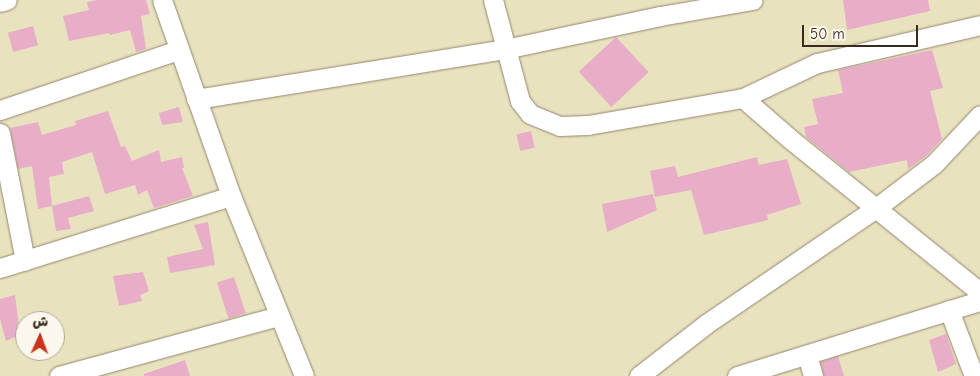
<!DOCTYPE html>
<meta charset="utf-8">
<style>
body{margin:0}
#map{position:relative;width:980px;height:376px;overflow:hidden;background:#e9e2bf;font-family:"Comic Neue","Playpen Sans Arabic",sans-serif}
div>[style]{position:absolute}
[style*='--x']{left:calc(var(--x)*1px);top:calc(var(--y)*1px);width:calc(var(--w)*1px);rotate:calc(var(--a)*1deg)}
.building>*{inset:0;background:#e8aec8;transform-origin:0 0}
.roads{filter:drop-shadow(0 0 1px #92866e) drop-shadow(0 0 1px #92866e)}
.street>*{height:19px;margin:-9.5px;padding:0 9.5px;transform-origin:9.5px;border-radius:9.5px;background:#fff}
span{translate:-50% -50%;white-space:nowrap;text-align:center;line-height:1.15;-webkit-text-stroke:4.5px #fbf7ec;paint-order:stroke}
.north{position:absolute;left:15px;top:311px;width:50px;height:50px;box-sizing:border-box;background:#fbf7ec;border:1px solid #aea59a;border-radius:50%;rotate:2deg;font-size:14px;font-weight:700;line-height:20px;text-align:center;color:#3b2a1e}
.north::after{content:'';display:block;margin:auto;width:18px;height:22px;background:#c8321e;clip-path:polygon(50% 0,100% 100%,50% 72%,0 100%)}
.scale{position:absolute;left:802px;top:25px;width:116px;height:22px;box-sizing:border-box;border:2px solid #3b2a1e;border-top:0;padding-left:6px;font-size:15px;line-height:18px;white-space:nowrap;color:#3b2a1e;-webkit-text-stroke:4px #fbf7ec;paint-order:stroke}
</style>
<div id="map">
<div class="building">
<i style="clip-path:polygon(97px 0,146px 0,150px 14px,141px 16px,146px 49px,136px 52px,130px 30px,110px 35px,109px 33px,69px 41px,63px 16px,89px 10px,87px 2px)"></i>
<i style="clip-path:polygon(843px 0,928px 0,930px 11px,847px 30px)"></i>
<i style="left:33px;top:26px;width:20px;height:26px;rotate:75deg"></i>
<i style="left:616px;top:37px;width:48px;height:51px;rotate:47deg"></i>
<i style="clip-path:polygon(932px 50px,943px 88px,930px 91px,942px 139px,926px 156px,908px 169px,907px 160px,849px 172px,806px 137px,804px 127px,818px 124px,812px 99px,843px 93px,838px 70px)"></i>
<i style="clip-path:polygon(179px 107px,183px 122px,162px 125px,159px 113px)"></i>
<i style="clip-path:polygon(108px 111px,121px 147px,125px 146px,132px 161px,159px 150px,161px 162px,182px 157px,184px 168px,182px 168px,193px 196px,154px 208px,147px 190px,138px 195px,135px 185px,105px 194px,92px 152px,62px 162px,64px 174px,49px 177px,52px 206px,38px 209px,32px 166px,18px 169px,10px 128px,38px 122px,42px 135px,76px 125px,75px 121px)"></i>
<i style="left:531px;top:131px;width:17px;height:15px;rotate:77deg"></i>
<i style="clip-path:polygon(757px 157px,759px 165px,787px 159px,801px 204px,767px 215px,768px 220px,704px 235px,691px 190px,655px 197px,650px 171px,675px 166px,678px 177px)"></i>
<i style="clip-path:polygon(653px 194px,657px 210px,607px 232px,602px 204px)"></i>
<i style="clip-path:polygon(89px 196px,94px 211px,68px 218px,71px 229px,56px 231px,52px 206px)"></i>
<i style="clip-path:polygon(208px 222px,215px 265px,170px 273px,167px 257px,203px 249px,194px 225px)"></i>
<i style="clip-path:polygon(143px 272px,149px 291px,140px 295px,142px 301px,119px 306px,113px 276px)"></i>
<i style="left:234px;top:277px;width:38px;height:18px;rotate:72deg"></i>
<i style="clip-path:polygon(15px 295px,20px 335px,6px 341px,0 319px,0 299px)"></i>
<i style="clip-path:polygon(946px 334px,956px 364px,938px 372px,929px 340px)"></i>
<i style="clip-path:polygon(838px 356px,844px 376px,824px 376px,821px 362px)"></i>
<i style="clip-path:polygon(185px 360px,190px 376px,144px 376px,144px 374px)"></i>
</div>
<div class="roads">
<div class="street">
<i style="--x:162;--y:0;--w:208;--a:70.6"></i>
<i style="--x:231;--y:196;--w:194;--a:67.9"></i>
<i style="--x:493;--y:0;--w:105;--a:75"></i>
<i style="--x:520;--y:101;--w:16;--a:52"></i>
<i style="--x:530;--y:114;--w:32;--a:22"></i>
<i style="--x:560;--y:126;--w:28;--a:-2"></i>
<i style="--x:588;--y:125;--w:157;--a:-9.9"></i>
<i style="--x:743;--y:98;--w:82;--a:-25.3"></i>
<i style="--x:817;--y:63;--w:167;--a:-13.1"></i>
<i style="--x:0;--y:2;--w:7;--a:-16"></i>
<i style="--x:743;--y:98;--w:61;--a:41"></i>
<i style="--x:789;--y:138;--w:245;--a:38.9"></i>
<i style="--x:196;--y:99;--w:313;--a:-9.2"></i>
<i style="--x:505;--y:49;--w:158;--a:-12"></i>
<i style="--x:660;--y:16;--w:94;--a:-9.8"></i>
<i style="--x:0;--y:110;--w:188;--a:-18.6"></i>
<i style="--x:0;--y:133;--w:130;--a:78.9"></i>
<i style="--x:0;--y:268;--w:242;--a:-17.3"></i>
<i style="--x:949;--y:310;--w:71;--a:69.3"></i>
<i style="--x:807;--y:355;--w:22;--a:74"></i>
<i style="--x:59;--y:376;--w:228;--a:-15.3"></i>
<i style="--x:639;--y:376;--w:85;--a:-37.8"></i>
<i style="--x:706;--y:324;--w:206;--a:-34.3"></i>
<i style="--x:876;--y:208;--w:73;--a:-37.2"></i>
<i style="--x:934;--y:164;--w:67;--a:-46.8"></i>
<i style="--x:737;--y:376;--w:254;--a:-17.2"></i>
</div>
</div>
<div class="north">ش</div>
<div class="scale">50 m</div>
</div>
